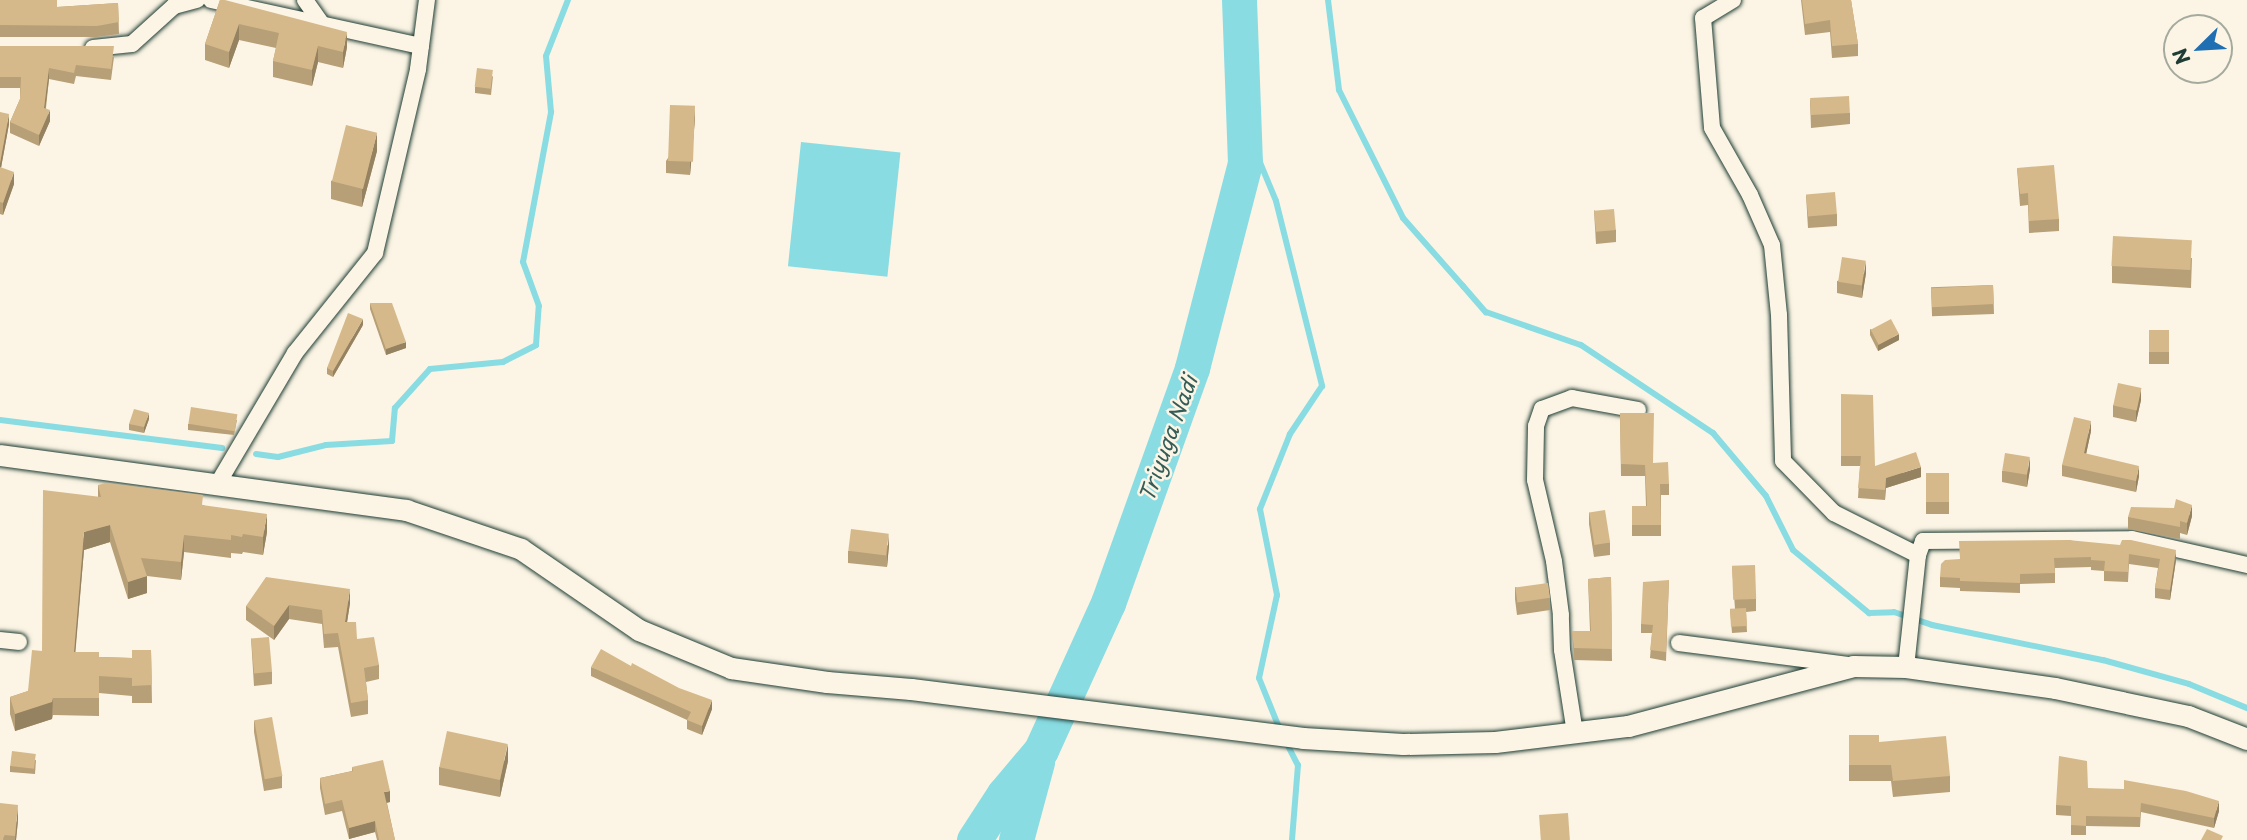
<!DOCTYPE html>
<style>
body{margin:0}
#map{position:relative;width:2247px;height:840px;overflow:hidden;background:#fcf5e5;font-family:"Playpen Sans",sans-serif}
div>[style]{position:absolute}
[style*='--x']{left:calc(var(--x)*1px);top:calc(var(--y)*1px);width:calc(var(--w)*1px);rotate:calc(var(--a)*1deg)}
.water>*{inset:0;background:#8adce3;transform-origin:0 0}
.stream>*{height:6px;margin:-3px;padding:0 3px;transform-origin:3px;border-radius:3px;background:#8adce3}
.river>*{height:35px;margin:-17.5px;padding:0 17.5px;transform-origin:17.5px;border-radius:17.5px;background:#8adce3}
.roads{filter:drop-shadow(0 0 2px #1f3d34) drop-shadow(0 0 2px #1f3d34)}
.street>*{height:16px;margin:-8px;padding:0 8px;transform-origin:8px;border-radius:8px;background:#fcf5e5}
.secondary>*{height:21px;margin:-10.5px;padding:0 10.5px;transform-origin:10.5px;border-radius:10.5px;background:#fcf5e5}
.wall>*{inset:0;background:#b79f77;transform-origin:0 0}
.shaded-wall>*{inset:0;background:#958261}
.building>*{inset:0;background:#d5b98a;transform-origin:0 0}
span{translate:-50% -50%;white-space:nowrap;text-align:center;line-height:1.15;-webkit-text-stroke:5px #fcf5e5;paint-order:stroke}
.water-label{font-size:21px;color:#345d57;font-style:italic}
.north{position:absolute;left:2163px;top:14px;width:70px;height:70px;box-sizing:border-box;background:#fcf5e5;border:2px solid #a4ab9e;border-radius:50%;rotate:246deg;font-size:19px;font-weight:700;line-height:28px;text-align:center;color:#1f3d34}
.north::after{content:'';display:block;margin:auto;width:24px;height:32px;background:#1f6fb2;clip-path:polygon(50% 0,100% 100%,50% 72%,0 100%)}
</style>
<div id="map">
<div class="water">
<i style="left:801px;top:142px;width:100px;height:125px;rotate:6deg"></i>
</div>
<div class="stream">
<i style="--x:1328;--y:0;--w:91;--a:83"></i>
<i style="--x:1339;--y:90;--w:143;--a:63.4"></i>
<i style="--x:1403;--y:218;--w:91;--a:48.6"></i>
<i style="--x:1463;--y:286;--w:35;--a:49"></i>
<i style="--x:1486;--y:312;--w:101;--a:19.2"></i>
<i style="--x:1581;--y:345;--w:159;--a:33.7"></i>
<i style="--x:1713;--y:433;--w:82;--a:49.9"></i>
<i style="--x:1766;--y:496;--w:60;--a:63.4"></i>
<i style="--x:1793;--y:550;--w:99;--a:39.7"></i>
<i style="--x:1869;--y:613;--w:25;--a:-2"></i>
<i style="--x:1894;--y:612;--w:40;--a:18.9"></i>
<i style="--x:1932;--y:625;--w:175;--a:11.6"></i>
<i style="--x:2103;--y:660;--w:89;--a:15.6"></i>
<i style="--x:2189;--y:684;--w:63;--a:22.5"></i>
<i style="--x:1244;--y:124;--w:83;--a:67.4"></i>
<i style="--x:1276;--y:201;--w:191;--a:76"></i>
<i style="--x:1322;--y:386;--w:58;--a:123.7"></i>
<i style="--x:1290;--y:434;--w:81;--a:111.8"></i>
<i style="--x:1260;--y:509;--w:88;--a:78.8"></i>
<i style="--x:1277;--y:595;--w:85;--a:102.2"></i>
<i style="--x:1259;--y:678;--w:56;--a:68"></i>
<i style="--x:0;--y:420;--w:224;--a:7.2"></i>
<i style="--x:256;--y:454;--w:22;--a:8"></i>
<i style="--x:278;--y:457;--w:49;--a:-14"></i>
<i style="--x:326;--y:445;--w:66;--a:-3.5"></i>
<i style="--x:392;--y:441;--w:33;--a:-85"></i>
<i style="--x:395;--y:408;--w:52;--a:-48.1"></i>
<i style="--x:430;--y:369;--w:73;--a:-5.5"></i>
<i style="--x:503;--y:362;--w:37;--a:-27"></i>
<i style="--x:536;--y:345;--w:39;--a:-86"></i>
<i style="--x:539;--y:306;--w:47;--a:-110"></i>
<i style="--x:523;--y:262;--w:153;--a:-79.4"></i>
<i style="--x:551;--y:112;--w:56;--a:-95.1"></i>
<i style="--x:546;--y:56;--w:60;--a:-68.6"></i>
<i style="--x:1285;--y:740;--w:28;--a:63"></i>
<i style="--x:1298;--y:765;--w:75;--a:94.6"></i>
</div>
<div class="river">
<i style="--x:974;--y:840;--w:55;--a:-56.9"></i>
<i style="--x:1004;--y:794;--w:57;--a:-49.9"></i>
<i style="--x:1041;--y:750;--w:162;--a:-65.5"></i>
<i style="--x:1108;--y:603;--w:250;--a:-70.3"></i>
<i style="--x:1192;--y:368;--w:212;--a:-75.5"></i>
<i style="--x:1245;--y:163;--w:163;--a:-92.1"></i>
<i style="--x:1016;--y:840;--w:81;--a:-74.9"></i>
</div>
<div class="roads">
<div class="street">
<i style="--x:211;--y:0;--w:215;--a:12.4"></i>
<i style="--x:305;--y:0;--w:28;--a:55"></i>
<i style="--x:1733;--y:0;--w:35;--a:149"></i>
<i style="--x:1703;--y:18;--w:110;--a:85.3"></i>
<i style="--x:1712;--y:128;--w:77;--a:60.4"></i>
<i style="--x:1750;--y:195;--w:55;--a:66.3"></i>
<i style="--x:1772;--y:245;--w:70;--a:84.3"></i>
<i style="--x:1779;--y:315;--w:146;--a:88.4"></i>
<i style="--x:1783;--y:461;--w:73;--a:45.6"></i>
<i style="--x:1834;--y:513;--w:94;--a:26.6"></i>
<i style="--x:1918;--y:555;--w:113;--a:96.1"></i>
<i style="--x:93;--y:48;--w:39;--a:-6"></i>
<i style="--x:132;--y:44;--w:57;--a:-42.1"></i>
<i style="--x:174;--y:6;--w:24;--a:-15"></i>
<i style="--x:217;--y:485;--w:153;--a:-59.4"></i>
<i style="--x:295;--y:353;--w:128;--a:-51.3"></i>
<i style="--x:375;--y:253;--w:189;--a:-76.8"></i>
<i style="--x:418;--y:69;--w:70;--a:-82.6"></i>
<i style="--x:1918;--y:555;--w:15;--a:-70"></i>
<i style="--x:1923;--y:541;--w:209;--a:-0.5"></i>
<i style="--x:2132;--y:539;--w:118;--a:12.7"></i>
<i style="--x:0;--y:640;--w:19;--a:6"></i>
<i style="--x:1679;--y:643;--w:170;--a:7.4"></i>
<i style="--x:1575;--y:733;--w:84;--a:-98.9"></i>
<i style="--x:1562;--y:650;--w:35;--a:-92"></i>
<i style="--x:1561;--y:615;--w:54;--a:-97.4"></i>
<i style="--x:1554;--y:561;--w:83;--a:-103.2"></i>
<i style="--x:1535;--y:480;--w:54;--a:-88.9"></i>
<i style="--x:1536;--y:426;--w:18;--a:-71"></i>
<i style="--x:1542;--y:409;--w:32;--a:-20"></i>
<i style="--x:1572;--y:398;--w:67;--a:10.3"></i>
</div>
<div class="secondary">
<i style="--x:0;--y:455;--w:410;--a:7.7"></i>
<i style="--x:406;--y:510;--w:121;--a:18.7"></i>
<i style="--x:521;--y:549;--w:143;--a:34.5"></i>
<i style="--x:639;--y:630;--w:100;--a:22.4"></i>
<i style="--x:731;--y:668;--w:97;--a:8.3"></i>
<i style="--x:827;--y:682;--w:84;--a:4.8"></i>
<i style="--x:911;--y:689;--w:395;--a:7.1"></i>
<i style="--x:1303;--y:738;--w:100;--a:3.4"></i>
<i style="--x:1403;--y:744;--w:92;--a:-1.2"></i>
<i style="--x:1495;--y:742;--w:134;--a:-6.9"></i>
<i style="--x:1628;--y:726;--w:233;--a:-14.9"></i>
<i style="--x:1853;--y:666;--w:53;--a:1.1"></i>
<i style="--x:1906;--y:667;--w:150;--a:8"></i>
<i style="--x:2055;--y:688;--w:136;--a:11.9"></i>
<i style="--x:2188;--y:716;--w:63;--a:21.3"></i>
</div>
</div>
<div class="wall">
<i style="clip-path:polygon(0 0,57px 7px,118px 3px,119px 34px,97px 37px,0 37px)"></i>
<i style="clip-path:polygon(220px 0,347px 47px,343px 68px,318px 62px,312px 86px,273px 77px,273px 61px,276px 48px,239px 40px,229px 68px,205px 60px,205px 44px)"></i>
<i style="clip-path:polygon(1801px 0,1851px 0,1858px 44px,1858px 56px,1832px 58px,1830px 32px,1805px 35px)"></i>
<i style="clip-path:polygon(0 46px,114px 57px,111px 80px,76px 76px,74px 84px,49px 79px,46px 108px,50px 121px,39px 146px,10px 133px,10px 122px,20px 99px,20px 88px,0 88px)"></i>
<i style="clip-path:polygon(493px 76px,491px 95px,475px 93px,475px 87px)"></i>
<i style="clip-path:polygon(1810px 100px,1850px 113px,1850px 124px,1811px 128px)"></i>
<i style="clip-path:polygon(0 112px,9px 124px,1px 168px,14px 184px,3px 215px,0 214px)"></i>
<i style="clip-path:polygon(695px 118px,690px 175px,666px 173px,666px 161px)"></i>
<i style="clip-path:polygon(377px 151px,362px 207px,331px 199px,331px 181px)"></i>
<i style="clip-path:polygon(2017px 168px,2059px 219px,2059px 231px,2029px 233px,2028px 205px,2020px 206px)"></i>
<i style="clip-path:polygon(1806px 195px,1837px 214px,1837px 226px,1808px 228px)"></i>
<i style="clip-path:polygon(1594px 210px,1616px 230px,1616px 242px,1596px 244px)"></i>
<i style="clip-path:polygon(2192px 258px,2191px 288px,2112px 283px,2112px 266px)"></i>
<i style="clip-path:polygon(1866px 273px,1862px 298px,1837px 293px,1837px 281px)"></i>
<i style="left:1993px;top:285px;width:29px;height:62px;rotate:88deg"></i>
<i style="clip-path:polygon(370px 303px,406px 348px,386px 355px,370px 309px)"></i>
<i style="clip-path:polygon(363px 325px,333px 377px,327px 374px,327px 368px)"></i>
<i style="clip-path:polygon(1870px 329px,1899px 340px,1878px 351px,1870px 335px)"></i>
<i style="left:2149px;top:330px;width:20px;height:34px"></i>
<i style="clip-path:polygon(1841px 394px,1875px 466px,1921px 477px,1886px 488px,1885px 500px,1858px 498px,1860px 466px,1841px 466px)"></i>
<i style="clip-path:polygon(2141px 400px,2136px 422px,2113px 417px,2113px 405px)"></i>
<i style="clip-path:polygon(1620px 413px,1653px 463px,1669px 484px,1669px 495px,1661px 495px,1661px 536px,1632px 536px,1632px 506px,1646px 506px,1645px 476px,1621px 476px)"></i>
<i style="clip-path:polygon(149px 419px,144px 433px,129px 430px,129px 424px)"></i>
<i style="clip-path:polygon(237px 420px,234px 435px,188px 430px,188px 424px)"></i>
<i style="clip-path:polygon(2091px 431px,2086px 454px,2139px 476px,2136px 492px,2062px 476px,2062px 465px)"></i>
<i style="clip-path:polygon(2030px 469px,2027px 487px,2002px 482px,2002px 471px)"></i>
<i style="left:1926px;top:473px;width:23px;height:41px"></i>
<i style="clip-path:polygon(98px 485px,203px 505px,267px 532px,263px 555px,243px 552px,242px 554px,231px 553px,231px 558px,184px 552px,181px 580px,147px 576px,147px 593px,128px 599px,110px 542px,84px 550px,75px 652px,99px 657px,132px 658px,151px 650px,152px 703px,132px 703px,132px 696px,99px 693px,99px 716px,53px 715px,52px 719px,15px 731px,10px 714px,10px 697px,28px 691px,98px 497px)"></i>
<i style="clip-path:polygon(1589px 512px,1610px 543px,1610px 555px,1594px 557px,1589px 524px)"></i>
<i style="clip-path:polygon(2192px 516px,2187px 535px,2180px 533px,2180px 539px,2128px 529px,2128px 517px)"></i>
<i style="clip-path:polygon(2068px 540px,2176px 560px,2170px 600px,2155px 598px,2155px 588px,2158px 568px,2129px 564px,2128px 582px,2104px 581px,2104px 571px,2091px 570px,2091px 567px,2055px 568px,2055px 583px,2020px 584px,2020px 593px,1960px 591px,1960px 588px,1940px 587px,1940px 577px,1960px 559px)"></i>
<i style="clip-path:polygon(889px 545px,887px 567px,848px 563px,848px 551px)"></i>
<i style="clip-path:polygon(1732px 566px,1756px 599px,1756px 611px,1746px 612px,1747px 632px,1732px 633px,1730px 609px,1735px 609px)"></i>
<i style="clip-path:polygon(1611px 577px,1612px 661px,1574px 660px,1572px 631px,1590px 631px,1588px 579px)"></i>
<i style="clip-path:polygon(1669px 580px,1666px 661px,1650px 658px,1652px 633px,1641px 633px,1641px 624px)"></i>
<i style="clip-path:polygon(1515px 587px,1550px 598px,1550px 610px,1517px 615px,1515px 599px)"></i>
<i style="clip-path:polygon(350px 603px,347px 622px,357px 639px,379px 665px,379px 679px,366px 682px,368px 700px,368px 714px,351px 717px,338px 647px,324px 648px,322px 624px,289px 619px,274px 640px,246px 620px,246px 606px)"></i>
<i style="clip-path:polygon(251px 638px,272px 672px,272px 684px,254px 686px)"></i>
<i style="clip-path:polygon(591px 667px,712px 709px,702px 735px,687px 729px,687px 720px,591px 676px)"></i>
<i style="clip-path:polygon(254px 720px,282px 776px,282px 788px,264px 791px,254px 732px)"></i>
<i style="clip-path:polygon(1849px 735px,1879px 742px,1950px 776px,1950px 792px,1893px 797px,1891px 781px,1849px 781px)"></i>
<i style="clip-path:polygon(36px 760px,35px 774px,10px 772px,10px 766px)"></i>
<i style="clip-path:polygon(508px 761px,500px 797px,439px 785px,439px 767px)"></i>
<i style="clip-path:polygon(352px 767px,390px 802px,387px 803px,395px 840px,377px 840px,375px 832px,349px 839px,342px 811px,325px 815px,320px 788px,320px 778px,352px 771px)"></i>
<i style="clip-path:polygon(2088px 788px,2219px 811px,2214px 828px,2141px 812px,2140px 827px,2086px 826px,2086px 835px,2071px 835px,2071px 816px,2056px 815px,2056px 805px)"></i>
<i style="clip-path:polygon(18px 820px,16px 840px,0 840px)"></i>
</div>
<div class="shaded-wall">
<i style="clip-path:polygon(239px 24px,239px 40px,229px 68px,229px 52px)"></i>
<i style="clip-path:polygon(347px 32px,347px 47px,343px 68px,343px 52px)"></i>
<i style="clip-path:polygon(318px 46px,318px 62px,312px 86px,312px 70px)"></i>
<i style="clip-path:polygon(49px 68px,49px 79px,44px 118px,44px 108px)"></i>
<i style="clip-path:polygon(695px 106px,695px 118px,690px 175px,690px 163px)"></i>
<i style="clip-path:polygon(50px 110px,50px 121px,39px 146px,39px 135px)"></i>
<i style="clip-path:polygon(9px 114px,9px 124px,0 173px,0 163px)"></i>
<i style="clip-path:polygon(377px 133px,377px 151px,362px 207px,362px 190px)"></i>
<i style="clip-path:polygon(14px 172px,14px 184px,3px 215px,3px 203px)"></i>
<i style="clip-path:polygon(1866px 261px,1866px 273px,1862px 298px,1862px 286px)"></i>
<i style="clip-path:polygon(363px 319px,363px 325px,333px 377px,333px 371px)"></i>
<i style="clip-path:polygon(1899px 334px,1899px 340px,1878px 351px,1878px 345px)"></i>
<i style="clip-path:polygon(406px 342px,406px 348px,386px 355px,386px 349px)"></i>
<i style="clip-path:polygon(2141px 388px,2141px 400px,2136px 422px,2136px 410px)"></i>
<i style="clip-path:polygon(149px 413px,149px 419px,144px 433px,144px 427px)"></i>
<i style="clip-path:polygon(2091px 421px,2091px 431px,2084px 464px,2084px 453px)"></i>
<i style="clip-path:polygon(2030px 457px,2030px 469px,2027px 487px,2027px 475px)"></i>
<i style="clip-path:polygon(2139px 466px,2139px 476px,2136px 492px,2136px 481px)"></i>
<i style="clip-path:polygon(1921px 467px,1921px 477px,1886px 488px,1885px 500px,1886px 478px)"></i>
<i style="clip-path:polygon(2192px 505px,2192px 516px,2187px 535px,2187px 523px)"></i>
<i style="clip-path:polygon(267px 514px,267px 532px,263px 555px,263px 537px)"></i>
<i style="clip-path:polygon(110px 525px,110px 542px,84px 550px,74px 669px,74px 652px,84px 532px)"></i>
<i style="clip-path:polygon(889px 534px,889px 545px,887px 567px,887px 555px)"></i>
<i style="clip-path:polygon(184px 535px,184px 552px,181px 580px,181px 562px)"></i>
<i style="clip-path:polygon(2176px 550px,2176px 560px,2170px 600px,2170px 590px)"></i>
<i style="clip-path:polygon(147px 576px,147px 593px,128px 599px,128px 582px)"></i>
<i style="clip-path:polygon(350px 589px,350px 603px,345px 636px,345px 622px)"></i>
<i style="clip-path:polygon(289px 605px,289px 619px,274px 640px,274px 626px)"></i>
<i style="clip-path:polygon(53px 698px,52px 719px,15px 731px,15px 714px)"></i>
<i style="clip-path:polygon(712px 700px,712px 709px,702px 735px,702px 726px)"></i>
<i style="clip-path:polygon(508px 744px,508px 761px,500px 797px,500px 780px)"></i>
<i style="clip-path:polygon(390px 791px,390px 802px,384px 803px,384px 792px)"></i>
<i style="clip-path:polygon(2219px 801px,2219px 811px,2214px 828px,2214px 818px)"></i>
<i style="clip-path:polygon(18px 805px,18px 820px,16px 840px,15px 840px)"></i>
<i style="clip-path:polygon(375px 821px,375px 832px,349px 839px,349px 828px)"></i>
</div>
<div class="building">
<i style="clip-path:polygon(0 0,57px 0,57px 7px,118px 3px,119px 22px,97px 26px,0 25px)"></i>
<i style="clip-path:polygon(220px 0,225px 0,347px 32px,343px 52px,318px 46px,312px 70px,273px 61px,279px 33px,239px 24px,229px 52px,205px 44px)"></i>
<i style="clip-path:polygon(1802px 0,1851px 0,1858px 44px,1832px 46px,1830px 20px,1805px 24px)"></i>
<i style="clip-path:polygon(0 46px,114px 46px,111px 69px,76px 65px,74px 73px,49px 68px,44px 108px,50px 110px,39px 135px,10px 122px,20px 99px,21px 77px,0 77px)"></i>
<i style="left:477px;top:68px;width:16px;height:19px;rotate:7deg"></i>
<i style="left:1849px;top:96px;width:17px;height:39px;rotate:87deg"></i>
<i style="left:670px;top:105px;width:25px;height:56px;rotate:2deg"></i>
<i style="clip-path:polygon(0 112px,9px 114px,0 163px)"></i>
<i style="left:346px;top:125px;width:32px;height:58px;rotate:14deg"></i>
<i style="clip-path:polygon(2054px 165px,2059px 219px,2029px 221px,2028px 193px,2020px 194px,2017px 168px)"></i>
<i style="clip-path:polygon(0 167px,14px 172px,3px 203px,0 202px)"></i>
<i style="left:1835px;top:192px;width:22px;height:29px;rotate:85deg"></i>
<i style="left:1614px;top:209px;width:21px;height:20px;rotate:85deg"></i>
<i style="left:2113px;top:236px;width:79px;height:30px;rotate:3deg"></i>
<i style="left:1842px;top:257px;width:24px;height:25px;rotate:9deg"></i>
<i style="left:1993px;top:285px;width:19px;height:62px;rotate:87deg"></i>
<i style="clip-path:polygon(370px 303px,392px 303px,406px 342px,386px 349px)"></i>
<i style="clip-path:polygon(348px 313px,363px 319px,333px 371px,327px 368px)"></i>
<i style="left:1891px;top:319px;width:17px;height:23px;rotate:62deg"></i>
<i style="left:2149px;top:330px;width:20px;height:22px"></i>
<i style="left:2118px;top:383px;width:24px;height:23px;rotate:12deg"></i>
<i style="clip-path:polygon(1841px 394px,1873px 395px,1875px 466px,1916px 452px,1921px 467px,1886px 478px,1885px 490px,1858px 488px,1861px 456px,1841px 456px)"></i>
<i style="left:191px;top:407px;width:47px;height:17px;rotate:9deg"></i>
<i style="clip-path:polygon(134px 409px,149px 413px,144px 427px,129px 424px)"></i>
<i style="clip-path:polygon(1620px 413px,1654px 413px,1653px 463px,1668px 462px,1669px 484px,1660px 484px,1661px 525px,1632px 525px,1632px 506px,1647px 506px,1645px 465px,1621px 464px)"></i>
<i style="clip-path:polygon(2074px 417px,2091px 421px,2084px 453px,2139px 466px,2136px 481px,2062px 465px)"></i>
<i style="left:2005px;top:453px;width:25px;height:18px;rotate:9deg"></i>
<i style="left:1926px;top:473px;width:23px;height:29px"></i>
<i style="clip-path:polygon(106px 483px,203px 495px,202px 505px,267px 514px,263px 537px,243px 534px,242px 537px,231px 535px,231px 540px,184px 535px,181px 562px,141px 558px,147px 576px,128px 582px,110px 525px,84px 532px,74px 652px,99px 652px,99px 657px,132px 658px,132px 650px,151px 650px,152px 685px,132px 686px,132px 678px,99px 676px,99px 698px,53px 698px,52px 702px,15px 714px,10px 697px,28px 691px,32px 650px,42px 651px,43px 490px,101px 497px,98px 485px)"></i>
<i style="clip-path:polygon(2176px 499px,2192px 505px,2187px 523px,2180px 521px,2180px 527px,2128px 517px,2131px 507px,2174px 508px)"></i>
<i style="left:1605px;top:510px;width:33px;height:16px;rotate:81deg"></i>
<i style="left:851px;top:529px;width:38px;height:22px;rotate:7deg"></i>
<i style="clip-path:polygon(2068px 540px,2120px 545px,2122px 540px,2131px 540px,2176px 550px,2170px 590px,2155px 588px,2160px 559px,2129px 554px,2128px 572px,2104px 571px,2105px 561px,2091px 560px,2091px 557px,2054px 558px,2055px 573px,2020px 574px,2020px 583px,1960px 581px,1960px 578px,1940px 577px,1941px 564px,1945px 560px,1960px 559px,1959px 541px)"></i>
<i style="left:1755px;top:565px;width:34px;height:23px;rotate:88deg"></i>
<i style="clip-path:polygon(266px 577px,350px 589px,345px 622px,356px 622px,357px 639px,374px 637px,379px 665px,364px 668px,368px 700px,351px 703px,338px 633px,324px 634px,322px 610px,289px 605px,274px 626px,246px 606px)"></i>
<i style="clip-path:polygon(1611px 577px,1612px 649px,1574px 648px,1572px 631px,1591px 631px,1588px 579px)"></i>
<i style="clip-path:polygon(1669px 580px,1666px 652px,1650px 650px,1653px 625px,1641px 624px,1643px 582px)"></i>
<i style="left:1548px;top:583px;width:15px;height:33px;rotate:82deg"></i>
<i style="left:1746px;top:608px;width:18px;height:16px;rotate:87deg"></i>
<i style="left:269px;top:637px;width:35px;height:18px;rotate:85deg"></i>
<i style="clip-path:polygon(601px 649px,631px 666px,632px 663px,679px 688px,712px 700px,702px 726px,687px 720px,691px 712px,591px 667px)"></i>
<i style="left:272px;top:717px;width:60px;height:18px;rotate:80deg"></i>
<i style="left:447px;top:731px;width:62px;height:37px;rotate:12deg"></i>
<i style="clip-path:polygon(1849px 735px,1879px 735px,1879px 742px,1946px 736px,1950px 776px,1893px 781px,1891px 765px,1849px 765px)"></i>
<i style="left:12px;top:751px;width:24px;height:15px;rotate:7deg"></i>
<i style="clip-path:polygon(2059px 756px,2087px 761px,2088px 788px,2124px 789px,2124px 780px,2186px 791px,2219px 801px,2214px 818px,2141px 803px,2140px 817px,2086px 816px,2086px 826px,2071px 825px,2071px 806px,2056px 805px)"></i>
<i style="clip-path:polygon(383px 760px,390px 791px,384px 792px,395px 840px,379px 840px,375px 821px,349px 828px,342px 800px,325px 804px,320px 778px,353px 771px,352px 767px)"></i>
<i style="clip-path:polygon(0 803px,18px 805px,15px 836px,4px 835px,3px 840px,0 840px)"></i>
<i style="left:1568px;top:813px;width:27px;height:29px;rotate:86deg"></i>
<i style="clip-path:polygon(2207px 829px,2223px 836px,2221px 840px,2201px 840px)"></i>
</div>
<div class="water-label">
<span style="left:1167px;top:438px;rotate:-70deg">Triyuga Nadi</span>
</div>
<div class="north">N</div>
</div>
